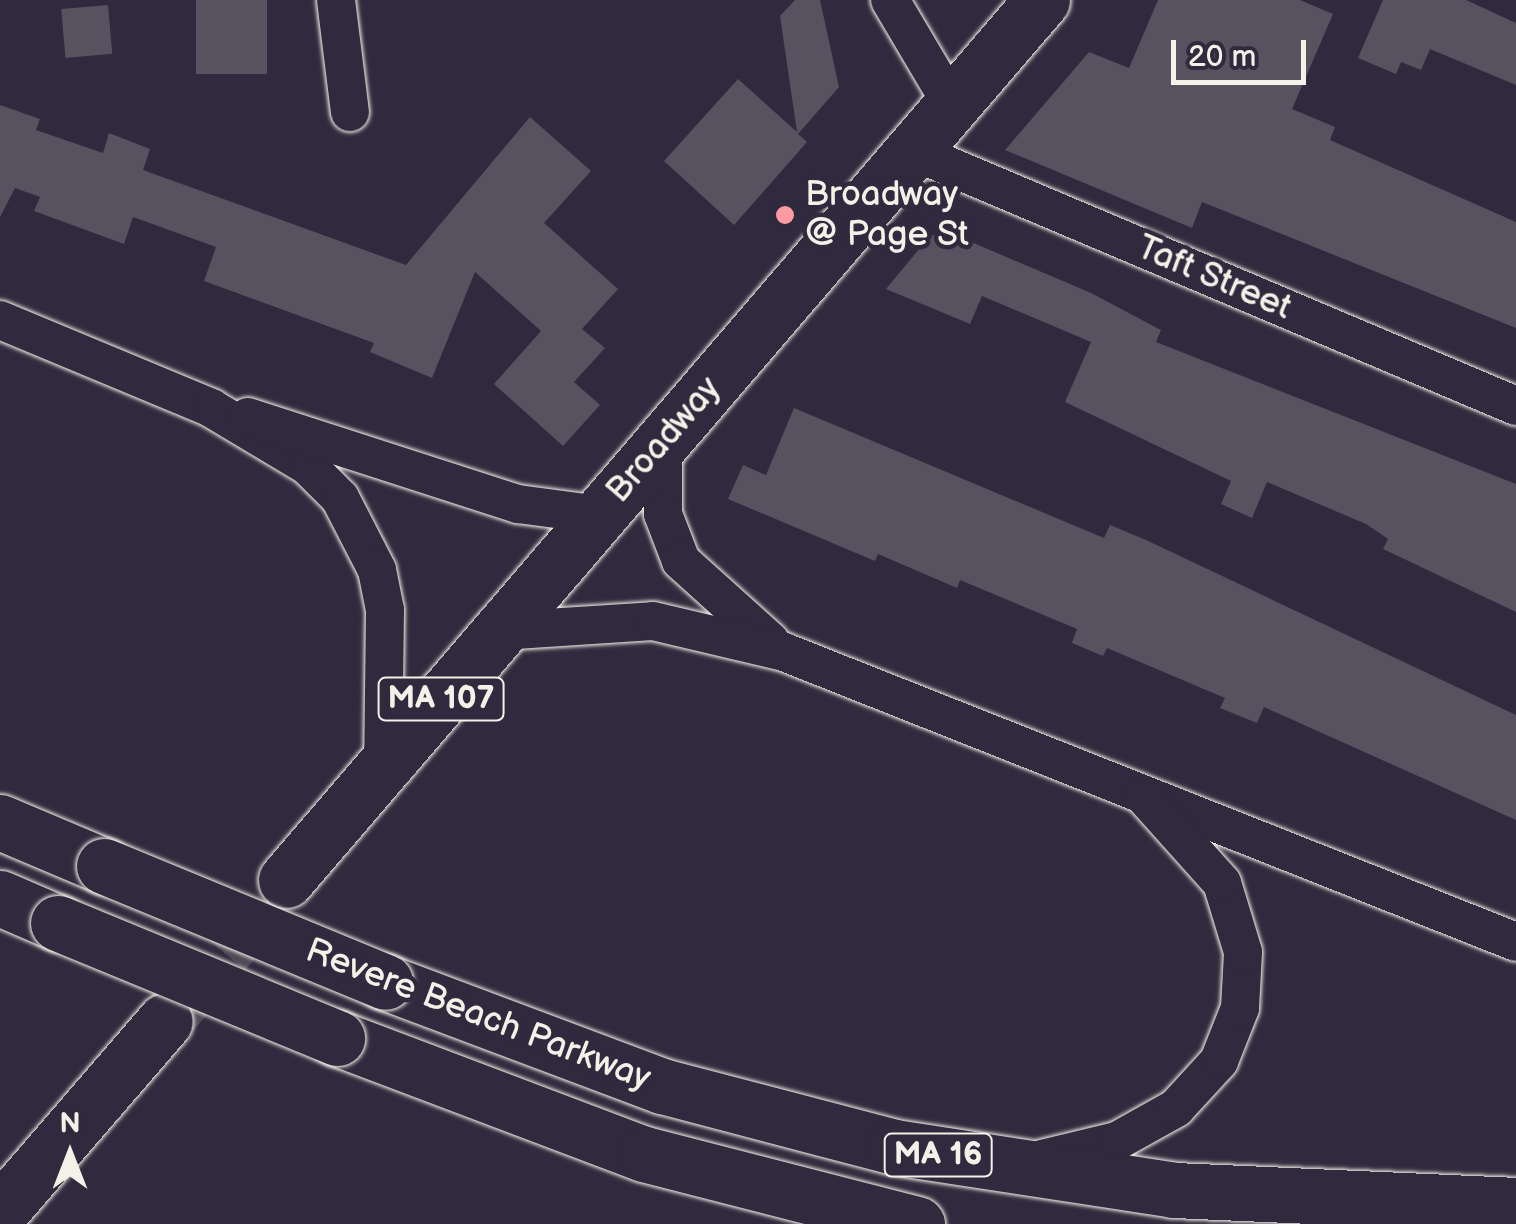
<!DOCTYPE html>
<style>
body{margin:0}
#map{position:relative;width:1516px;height:1224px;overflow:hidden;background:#2f2a3d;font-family:"Balsamiq Sans",sans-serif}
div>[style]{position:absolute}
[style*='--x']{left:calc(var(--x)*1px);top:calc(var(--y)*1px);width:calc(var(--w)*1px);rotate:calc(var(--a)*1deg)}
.building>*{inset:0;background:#56525f;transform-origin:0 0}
.primary-tunnel>*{height:55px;margin-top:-27.5px;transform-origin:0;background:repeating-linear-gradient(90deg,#4d4857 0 55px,transparent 0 83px)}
.roads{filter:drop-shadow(0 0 2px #f4f1e8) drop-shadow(0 0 2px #f4f1e8)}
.minor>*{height:38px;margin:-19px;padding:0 19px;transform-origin:19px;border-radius:19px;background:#2f2a3d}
.primary>*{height:55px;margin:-27.5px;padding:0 27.5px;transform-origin:27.5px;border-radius:27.5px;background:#2f2a3d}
.trunk>*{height:55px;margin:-27.5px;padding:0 27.5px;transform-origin:27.5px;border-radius:27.5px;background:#2f2a3d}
.bridges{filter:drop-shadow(0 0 2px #f4f1e8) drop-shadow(0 0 2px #f4f1e8)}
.trunk-bridge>*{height:55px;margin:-27.5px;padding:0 27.5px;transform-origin:27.5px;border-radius:27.5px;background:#2f2a3d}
.dots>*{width:28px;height:28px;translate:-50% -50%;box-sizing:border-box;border:5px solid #2f2a3d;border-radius:50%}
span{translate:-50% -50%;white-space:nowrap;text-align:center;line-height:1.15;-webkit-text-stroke:9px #2f2a3d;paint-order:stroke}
.shield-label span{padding:2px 8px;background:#2f2a3d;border:2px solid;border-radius:8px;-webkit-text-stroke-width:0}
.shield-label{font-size:32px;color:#f4f1e8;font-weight:700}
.poi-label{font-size:35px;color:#f4f1e8}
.left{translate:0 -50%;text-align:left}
.street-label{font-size:35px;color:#f4f1e8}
.north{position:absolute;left:20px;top:1104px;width:100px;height:100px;-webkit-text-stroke:8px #2f2a3d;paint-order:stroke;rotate:0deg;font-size:28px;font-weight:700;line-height:40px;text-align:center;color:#f4f1e8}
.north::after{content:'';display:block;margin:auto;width:35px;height:45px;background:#f4f1e8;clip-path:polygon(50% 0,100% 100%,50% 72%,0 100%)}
.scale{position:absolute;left:1171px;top:40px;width:135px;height:45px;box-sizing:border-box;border:5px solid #f4f1e8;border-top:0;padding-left:12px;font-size:30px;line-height:35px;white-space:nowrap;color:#f4f1e8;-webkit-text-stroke:8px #2f2a3d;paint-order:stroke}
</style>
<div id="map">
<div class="building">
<i style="left:196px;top:0;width:71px;height:74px"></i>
<i style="clip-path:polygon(795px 0,820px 0,839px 87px,798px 134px,807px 142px,734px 225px,664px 161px,738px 79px,797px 132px,780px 16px)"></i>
<i style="clip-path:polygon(1158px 0,1300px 0,1333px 14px,1292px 109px,1335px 127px,1330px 140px,1516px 222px,1516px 328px,1202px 202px,1192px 228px,1005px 150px,1089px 52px,1129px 68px)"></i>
<i style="clip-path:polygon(1383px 0,1466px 0,1516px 23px,1516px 85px,1430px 49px,1421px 70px,1401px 62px,1396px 74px,1358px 58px)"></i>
<i style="left:108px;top:5px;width:49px;height:47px;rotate:85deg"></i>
<i style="clip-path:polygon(0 105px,40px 119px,36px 130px,103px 153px,109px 133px,150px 149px,143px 170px,406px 265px,530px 117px,591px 171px,544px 223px,618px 289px,582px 329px,605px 348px,574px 382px,600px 405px,563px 446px,494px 384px,541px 331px,475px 272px,432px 378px,370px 352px,374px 343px,204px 281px,216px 247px,133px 217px,124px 244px,34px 211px,40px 197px,15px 188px,0 217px)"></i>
<i style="clip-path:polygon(950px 233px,1091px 293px,1161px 330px,1156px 342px,1516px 484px,1516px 612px,1383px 549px,1388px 539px,1366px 524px,1267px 482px,1252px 518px,1221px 504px,1231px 481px,1065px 402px,1091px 342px,982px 296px,970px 324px,886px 289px,930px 236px)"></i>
<i style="clip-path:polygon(794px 408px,1104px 538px,1110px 525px,1146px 540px,1516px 715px,1516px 820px,1264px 707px,1257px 723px,1220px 708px,1225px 698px,1107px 648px,1103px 656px,1072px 643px,1077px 629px,960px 580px,957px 588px,878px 554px,875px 561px,728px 499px,743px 465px,766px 475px)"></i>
</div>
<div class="primary-tunnel">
<i style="--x:170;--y:1015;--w:165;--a:-49.4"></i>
</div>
<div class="roads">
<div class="minor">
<i style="--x:336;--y:0;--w:113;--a:82.9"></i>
<i style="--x:890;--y:0;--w:122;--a:59.4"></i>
<i style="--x:913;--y:151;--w:655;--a:22.92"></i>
<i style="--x:0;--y:320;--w:229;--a:22.6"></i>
<i style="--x:211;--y:408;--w:113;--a:30.9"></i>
<i style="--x:308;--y:466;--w:45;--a:45"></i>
<i style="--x:340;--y:498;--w:81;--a:62.8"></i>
<i style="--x:377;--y:570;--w:41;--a:78.7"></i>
<i style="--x:385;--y:610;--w:157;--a:90.7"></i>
<i style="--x:248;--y:417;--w:284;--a:17.9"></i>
<i style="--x:518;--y:504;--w:83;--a:7.6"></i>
<i style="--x:663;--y:441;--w:73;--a:90"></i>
<i style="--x:663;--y:514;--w:50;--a:69"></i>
<i style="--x:681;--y:561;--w:120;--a:42"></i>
<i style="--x:500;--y:631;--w:153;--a:-3.7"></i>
<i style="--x:653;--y:621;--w:135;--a:13.3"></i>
<i style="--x:784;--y:652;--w:787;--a:21.61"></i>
<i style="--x:1042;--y:1159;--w:77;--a:-13.5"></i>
<i style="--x:1117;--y:1141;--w:68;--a:-29.2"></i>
<i style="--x:1176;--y:1108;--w:64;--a:-47.5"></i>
<i style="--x:1219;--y:1061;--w:57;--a:-68.4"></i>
<i style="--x:1240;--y:1008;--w:56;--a:-86.9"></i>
<i style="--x:1243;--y:952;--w:72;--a:-106.9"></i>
<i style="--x:1222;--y:883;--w:118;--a:-131.9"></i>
</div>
<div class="primary">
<i style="--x:286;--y:880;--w:1160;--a:-49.33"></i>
<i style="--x:0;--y:1212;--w:252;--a:-49.2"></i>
</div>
<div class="trunk">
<i style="--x:0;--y:822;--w:113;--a:22.9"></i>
<i style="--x:0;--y:898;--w:63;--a:23.3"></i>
<i style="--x:385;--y:982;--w:296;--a:20.6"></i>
<i style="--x:662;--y:1086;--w:240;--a:14.7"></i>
<i style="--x:894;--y:1147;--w:283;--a:8.7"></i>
<i style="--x:1174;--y:1190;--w:342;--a:2.5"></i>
<i style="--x:337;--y:1038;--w:328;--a:20.7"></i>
<i style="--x:644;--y:1154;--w:282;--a:14.4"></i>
</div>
</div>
<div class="bridges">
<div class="trunk-bridge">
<i style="--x:104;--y:866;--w:304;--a:22.4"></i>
<i style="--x:58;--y:923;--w:302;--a:22.4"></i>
</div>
</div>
<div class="dots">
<i style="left:785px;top:215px;background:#ff9aa2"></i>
</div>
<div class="shield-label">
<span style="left:441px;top:699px">MA 107</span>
<span style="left:938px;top:1155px">MA 16</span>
</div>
<div class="poi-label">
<span class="left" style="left:805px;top:215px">Broadway<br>@ Page St</span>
</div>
<div class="street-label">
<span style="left:1214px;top:278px;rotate:23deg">Taft Street</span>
<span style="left:664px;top:440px;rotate:-49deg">Broadway</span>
<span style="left:478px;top:1015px;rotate:21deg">Revere Beach Parkway</span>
</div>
<div class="north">N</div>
<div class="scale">20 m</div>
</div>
